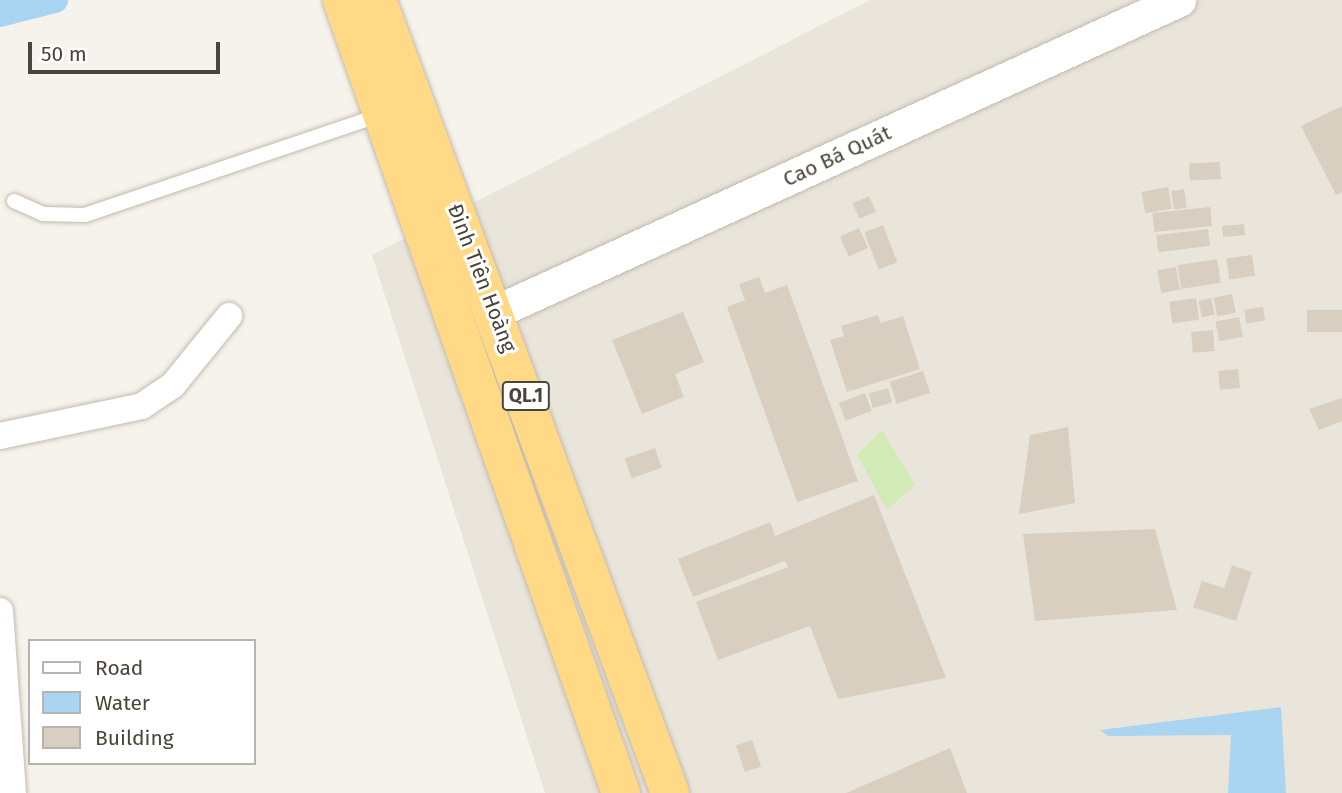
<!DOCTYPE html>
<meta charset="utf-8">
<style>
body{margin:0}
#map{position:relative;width:1342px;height:793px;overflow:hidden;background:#f6f3ec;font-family:"Fira Sans",sans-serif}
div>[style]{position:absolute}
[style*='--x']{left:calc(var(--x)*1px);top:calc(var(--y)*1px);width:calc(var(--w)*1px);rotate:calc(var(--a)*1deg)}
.residential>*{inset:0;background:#eae5da}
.green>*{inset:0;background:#d2eab5}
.water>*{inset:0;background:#a9d4f2}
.canal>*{height:26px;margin:-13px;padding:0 13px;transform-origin:13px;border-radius:13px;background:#a9d4f2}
.building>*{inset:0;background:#d8cfc1;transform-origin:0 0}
.roads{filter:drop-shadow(0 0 2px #c2bbae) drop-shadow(0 0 2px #c2bbae)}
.service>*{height:14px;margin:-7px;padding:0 7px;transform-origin:7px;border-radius:7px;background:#fff}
.minor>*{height:26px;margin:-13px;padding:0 13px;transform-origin:13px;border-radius:13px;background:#fff}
.tertiary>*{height:33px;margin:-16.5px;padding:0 16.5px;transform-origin:16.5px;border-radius:16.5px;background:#fff}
.trunk>*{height:38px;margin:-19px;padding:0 19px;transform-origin:19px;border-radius:19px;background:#ffd985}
span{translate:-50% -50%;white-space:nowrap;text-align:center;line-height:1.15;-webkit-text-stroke:6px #fff;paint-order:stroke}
.shield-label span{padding:2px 5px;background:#fff;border:2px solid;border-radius:5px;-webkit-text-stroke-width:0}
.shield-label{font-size:19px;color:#4b4439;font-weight:700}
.street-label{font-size:21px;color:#4b4439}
.legend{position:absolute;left:28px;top:639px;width:228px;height:126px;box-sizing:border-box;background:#fff;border:2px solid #b7b4b0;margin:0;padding:9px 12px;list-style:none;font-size:21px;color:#4b4439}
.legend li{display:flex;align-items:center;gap:14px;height:35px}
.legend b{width:35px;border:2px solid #b7b4b0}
.scale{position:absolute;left:28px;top:42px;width:192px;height:32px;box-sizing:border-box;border:4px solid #4b4439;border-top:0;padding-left:9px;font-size:21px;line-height:24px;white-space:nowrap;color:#4b4439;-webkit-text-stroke:5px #fff;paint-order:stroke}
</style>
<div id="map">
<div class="residential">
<i style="clip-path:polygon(870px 0,1342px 0,1342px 793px,545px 793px,372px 255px)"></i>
</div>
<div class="green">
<i style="clip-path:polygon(882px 430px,915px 485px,887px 510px,857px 455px)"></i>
</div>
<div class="water">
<i style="clip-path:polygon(1281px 707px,1286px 793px,1228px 793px,1231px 735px,1108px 736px,1100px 730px)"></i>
</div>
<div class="canal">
<i style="--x:0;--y:14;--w:57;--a:-14.3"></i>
</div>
<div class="building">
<i style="clip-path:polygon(1342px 106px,1342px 192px,1336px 195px,1301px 126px)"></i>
<i style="left:1220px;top:162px;width:17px;height:31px;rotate:87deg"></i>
<i style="left:1168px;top:187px;width:22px;height:27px;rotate:80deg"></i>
<i style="left:1184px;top:189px;width:19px;height:13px;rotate:81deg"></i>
<i style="left:869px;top:196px;width:17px;height:18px;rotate:66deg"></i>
<i style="left:1210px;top:207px;width:19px;height:58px;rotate:84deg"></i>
<i style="left:1244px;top:224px;width:11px;height:22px;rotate:85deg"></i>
<i style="left:883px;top:225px;width:40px;height:20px;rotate:69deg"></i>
<i style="left:859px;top:228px;width:22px;height:21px;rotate:66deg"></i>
<i style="left:1208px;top:229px;width:17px;height:52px;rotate:83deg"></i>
<i style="left:1252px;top:255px;width:21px;height:26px;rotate:82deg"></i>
<i style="left:1217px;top:259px;width:24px;height:40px;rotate:81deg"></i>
<i style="left:1176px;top:267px;width:23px;height:19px;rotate:80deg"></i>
<i style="clip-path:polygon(759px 277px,765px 293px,787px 285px,858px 481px,797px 502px,727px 307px,745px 300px,739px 284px)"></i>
<i style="left:1232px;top:294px;width:19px;height:19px;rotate:78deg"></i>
<i style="left:1196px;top:298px;width:22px;height:27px;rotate:82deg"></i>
<i style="left:1211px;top:298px;width:17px;height:13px;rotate:77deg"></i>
<i style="left:1263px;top:307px;width:14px;height:19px;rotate:82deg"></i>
<i style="left:1342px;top:310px;width:22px;height:35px;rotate:90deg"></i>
<i style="clip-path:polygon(683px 312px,704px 362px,675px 374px,684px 397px,642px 414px,612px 340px)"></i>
<i style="clip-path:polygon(878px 315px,881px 323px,903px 316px,920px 369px,847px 392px,830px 340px,844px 336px,841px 326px)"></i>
<i style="left:1239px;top:317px;width:20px;height:24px;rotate:79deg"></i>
<i style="left:1213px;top:330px;width:21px;height:22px;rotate:85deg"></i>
<i style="left:1238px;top:369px;width:19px;height:20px;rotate:84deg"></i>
<i style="left:923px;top:371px;width:23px;height:35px;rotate:72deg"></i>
<i style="left:888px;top:388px;width:15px;height:20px;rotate:74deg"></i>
<i style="left:865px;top:393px;width:19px;height:28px;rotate:69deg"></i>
<i style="clip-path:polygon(1342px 398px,1342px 421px,1319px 430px,1309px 409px)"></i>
<i style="clip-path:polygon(1068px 427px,1075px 503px,1019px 514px,1030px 435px)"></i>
<i style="left:655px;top:448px;width:21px;height:32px;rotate:71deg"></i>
<i style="clip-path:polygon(874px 495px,946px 678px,838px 699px,810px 626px,718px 660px,696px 602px,788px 567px,785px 561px,693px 597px,678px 559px,770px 522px,775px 536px)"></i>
<i style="clip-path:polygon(1155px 529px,1177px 610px,1035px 621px,1023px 534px)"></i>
<i style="clip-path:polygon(1232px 565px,1252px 572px,1236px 621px,1193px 607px,1202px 581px,1224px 588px)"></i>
<i style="left:752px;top:740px;width:28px;height:17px;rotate:71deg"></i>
<i style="clip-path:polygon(950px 748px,967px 793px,846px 793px)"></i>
</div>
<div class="roads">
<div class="service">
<i style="--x:14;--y:201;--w:32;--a:24"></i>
<i style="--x:43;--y:214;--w:42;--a:1.4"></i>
<i style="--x:85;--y:215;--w:312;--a:-18.7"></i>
</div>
<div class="minor">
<i style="--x:0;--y:436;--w:145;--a:-11.9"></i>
<i style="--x:142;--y:406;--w:37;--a:-34"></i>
<i style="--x:173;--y:385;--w:89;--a:-50.9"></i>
<i style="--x:0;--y:611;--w:182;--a:85.9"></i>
</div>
<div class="tertiary">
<i style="--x:495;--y:312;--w:752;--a:-24.52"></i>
</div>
<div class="trunk">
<i style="--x:342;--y:0;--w:841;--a:70.62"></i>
<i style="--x:377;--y:0;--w:845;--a:69.72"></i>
</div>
</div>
<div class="shield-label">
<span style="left:526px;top:396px">QL.1</span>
</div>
<div class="street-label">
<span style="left:837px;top:156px;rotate:-25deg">Cao Bá Quát</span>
<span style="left:482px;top:278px;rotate:69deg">Đinh Tiên Hoàng</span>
</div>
<ul class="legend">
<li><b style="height:9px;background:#fff"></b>Road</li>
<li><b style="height:19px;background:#a9d4f2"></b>Water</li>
<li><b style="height:19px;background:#d8cfc1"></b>Building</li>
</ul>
<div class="scale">50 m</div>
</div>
